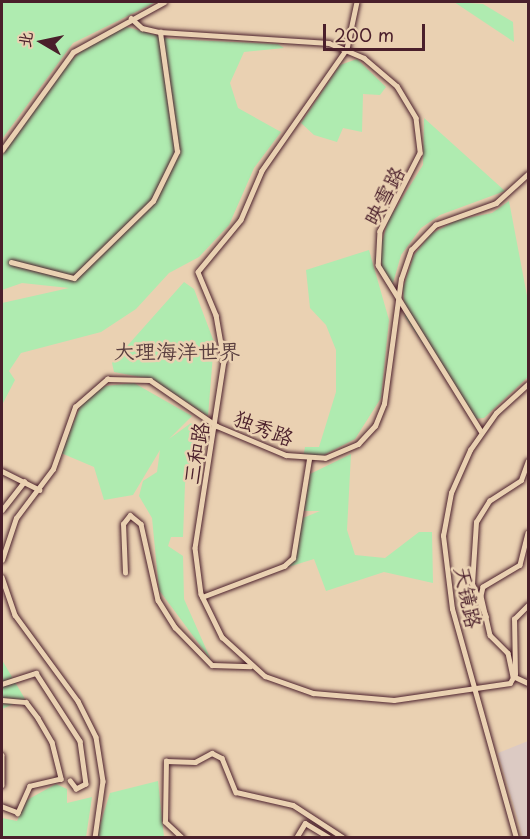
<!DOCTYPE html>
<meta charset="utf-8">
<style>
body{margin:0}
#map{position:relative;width:530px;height:839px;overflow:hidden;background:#ead1b2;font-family:"Playpen Sans","LXGW WenKai TC",sans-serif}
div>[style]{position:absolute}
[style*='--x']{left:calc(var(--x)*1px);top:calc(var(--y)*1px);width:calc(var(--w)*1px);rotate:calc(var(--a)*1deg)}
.built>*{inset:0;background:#dccac3}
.green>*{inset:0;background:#afebb0}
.roads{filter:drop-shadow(0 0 2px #4a1f2b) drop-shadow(0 0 2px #4a1f2b)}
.minor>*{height:4.5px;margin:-2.25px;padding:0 2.25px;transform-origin:2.25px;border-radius:2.25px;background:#ead1b2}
.major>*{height:5px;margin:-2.5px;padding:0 2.5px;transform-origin:2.5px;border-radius:2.5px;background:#ead1b2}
span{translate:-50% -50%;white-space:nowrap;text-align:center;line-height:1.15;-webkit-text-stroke:5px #ead1b2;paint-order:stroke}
.street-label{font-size:21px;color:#4a1f2b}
.park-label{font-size:21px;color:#593e3f}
.frame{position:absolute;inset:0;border:3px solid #4a1f2b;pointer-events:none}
.north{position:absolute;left:12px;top:12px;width:60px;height:60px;-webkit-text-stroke:4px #ead1b2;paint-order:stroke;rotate:279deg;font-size:16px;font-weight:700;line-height:24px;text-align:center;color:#4a1f2b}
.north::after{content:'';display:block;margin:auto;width:21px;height:27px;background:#4a1f2b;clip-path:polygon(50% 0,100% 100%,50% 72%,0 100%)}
.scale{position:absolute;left:323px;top:24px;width:102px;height:27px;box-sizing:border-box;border:3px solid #4a1f2b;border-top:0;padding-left:8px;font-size:18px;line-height:21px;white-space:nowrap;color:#4a1f2b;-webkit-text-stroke:4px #ead1b2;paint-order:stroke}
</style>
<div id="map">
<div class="built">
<i style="clip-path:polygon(528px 741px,528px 837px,523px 837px,498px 753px)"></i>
</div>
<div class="green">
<i style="clip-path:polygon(2px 2px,156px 2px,73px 43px,2px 139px)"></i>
<i style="clip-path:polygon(454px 2px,483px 4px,513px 22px,514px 42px)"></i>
<i style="clip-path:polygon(123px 26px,170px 39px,278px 44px,284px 48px,244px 52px,230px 83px,238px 108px,281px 132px,254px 168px,229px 225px,199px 257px,169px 273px,136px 309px,101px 332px,21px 353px,9px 371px,15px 380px,2px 405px,2px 303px,69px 288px,22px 283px,2px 290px,2px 156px,55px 76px,80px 52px)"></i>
<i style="clip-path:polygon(357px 59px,386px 87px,380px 95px,363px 94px,362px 132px,343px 128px,337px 142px,314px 135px,301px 123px,340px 65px)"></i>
<i style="clip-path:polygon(424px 118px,505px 191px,440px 215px,421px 228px,401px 255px,391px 290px,383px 278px,380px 249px,388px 221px,423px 165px)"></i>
<i style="clip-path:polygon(509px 201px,528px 301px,528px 377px,484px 418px,474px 419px,405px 317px,403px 288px,414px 255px,431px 234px,457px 220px,492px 213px)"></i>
<i style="clip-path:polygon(369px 250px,389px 320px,381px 398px,355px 439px,322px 456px,303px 458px,305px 447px,319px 447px,336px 392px,336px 350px,326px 325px,310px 308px,306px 270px)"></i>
<i style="clip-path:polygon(184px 282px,194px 289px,214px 342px,208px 416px,151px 379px,114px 372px,112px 363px)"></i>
<i style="clip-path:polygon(134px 383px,192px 416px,169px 439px,191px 423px,197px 429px,185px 484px,183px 537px,171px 537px,168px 546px,183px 556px,184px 599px,211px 660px,159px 590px,152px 518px,139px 496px,143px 481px,157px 472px,160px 450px,133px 495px,104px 500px,94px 467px,61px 453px,82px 402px,105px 386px)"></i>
<i style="clip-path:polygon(351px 454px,347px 530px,355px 555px,385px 558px,419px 532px,432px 532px,433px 583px,384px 572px,326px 591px,314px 559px,288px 567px,303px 518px,320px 511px,304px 511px,310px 474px)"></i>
<i style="clip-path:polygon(2px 660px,25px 699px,2px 709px)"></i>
<i style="clip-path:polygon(158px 781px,164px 837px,96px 838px,110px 793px)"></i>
<i style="clip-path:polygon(56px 784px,67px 789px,67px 803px,92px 797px,86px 837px,2px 837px,2px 818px,17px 821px,27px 800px)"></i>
</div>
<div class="roads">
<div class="minor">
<i style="--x:357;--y:2;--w:48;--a:102"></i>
<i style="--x:347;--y:49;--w:149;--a:124.9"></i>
<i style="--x:262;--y:171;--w:53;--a:113.2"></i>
<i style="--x:241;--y:220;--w:67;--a:129.6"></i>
<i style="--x:198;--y:272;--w:47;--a:67.3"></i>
<i style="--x:216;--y:315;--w:47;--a:80.1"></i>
<i style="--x:224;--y:361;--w:189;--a:98.8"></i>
<i style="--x:195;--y:548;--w:46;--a:82.6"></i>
<i style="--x:201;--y:594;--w:48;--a:64"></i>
<i style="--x:222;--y:637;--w:58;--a:42.2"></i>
<i style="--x:265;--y:676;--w:51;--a:19.5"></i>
<i style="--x:313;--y:693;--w:81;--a:4.9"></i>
<i style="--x:394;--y:700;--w:117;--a:-8.3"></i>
<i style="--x:510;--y:683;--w:10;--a:-61"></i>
<i style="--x:515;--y:674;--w:55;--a:-91"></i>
<i style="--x:514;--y:619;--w:20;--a:-45"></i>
<i style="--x:131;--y:18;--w:15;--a:42"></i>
<i style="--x:142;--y:28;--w:18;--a:13"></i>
<i style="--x:160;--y:32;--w:169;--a:3.7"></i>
<i style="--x:329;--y:43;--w:38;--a:23"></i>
<i style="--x:364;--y:58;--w:43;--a:40.3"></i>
<i style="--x:397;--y:86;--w:37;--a:59"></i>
<i style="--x:416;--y:118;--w:35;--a:83"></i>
<i style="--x:420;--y:153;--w:88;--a:117.1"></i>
<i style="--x:380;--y:231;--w:34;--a:93"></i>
<i style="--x:378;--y:265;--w:195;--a:58.2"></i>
<i style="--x:11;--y:262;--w:65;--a:14.3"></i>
<i style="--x:74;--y:278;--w:110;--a:-44.3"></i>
<i style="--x:153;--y:201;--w:55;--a:-63.9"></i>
<i style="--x:177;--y:152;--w:121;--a:-98.1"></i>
<i style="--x:2;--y:471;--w:42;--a:26.6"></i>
<i style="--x:2;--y:510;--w:36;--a:-52"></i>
<i style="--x:528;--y:533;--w:33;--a:104"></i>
<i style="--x:520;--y:565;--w:43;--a:149.3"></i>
<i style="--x:483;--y:587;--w:9;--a:103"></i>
<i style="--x:481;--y:596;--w:40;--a:77"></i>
<i style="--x:490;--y:635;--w:25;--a:45"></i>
<i style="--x:508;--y:653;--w:24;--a:78"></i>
<i style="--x:513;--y:676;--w:17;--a:25"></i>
<i style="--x:2;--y:560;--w:44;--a:-71.6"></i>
<i style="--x:16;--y:518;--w:61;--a:-52.9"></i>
<i style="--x:53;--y:469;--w:66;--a:-70.5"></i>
<i style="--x:75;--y:407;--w:43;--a:-41.2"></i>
<i style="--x:107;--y:379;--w:43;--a:1.3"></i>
<i style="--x:150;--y:380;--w:81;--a:34.5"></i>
<i style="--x:217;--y:426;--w:75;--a:22.8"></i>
<i style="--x:286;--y:455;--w:39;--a:4"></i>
<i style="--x:325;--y:458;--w:36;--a:-23"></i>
<i style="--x:358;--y:444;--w:25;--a:-47"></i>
<i style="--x:375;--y:426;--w:24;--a:-68"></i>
<i style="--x:384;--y:404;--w:126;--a:-82.3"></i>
<i style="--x:401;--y:279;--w:31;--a:-71"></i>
<i style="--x:411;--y:250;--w:35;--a:-46"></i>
<i style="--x:435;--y:225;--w:65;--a:-19.8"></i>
<i style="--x:496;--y:203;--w:43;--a:-42.2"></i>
<i style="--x:125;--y:573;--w:49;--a:-92.3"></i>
<i style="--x:123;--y:524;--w:11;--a:-52"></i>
<i style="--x:130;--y:515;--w:14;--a:39"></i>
<i style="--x:141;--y:524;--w:78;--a:77.4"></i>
<i style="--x:158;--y:600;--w:32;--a:58"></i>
<i style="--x:175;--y:627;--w:53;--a:45.8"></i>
<i style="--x:212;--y:665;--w:38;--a:2"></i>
<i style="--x:2;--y:577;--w:40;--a:71.1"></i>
<i style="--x:15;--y:615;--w:107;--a:53.8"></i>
<i style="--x:78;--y:701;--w:40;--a:63.4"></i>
<i style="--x:96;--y:737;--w:45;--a:81"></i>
<i style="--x:103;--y:781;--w:58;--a:98"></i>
<i style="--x:202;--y:597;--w:88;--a:-20.7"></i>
<i style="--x:284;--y:566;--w:12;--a:-42"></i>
<i style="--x:293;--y:558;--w:100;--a:-80.8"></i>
<i style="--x:486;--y:617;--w:36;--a:-113"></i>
<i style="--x:472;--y:584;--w:62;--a:-86.3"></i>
<i style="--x:476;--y:522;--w:25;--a:-58"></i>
<i style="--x:489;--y:501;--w:38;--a:-33"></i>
<i style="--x:521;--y:480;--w:20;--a:-70"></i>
<i style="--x:2;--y:684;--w:36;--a:-18"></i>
<i style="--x:36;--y:673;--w:81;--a:57.1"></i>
<i style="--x:80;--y:741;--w:43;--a:82.1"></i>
<i style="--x:86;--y:784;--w:11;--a:153"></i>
<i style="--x:76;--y:789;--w:10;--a:-127"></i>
<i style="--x:2;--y:700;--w:24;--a:5"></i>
<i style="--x:26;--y:702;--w:20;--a:53"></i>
<i style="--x:38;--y:718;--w:28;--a:60"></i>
<i style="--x:52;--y:742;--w:38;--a:76"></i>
<i style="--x:61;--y:779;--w:32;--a:167"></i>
<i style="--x:30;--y:786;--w:30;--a:114"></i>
<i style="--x:18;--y:813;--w:17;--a:-159"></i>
<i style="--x:2;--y:755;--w:30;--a:90"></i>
<i style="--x:182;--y:838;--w:23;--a:-137"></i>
<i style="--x:165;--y:822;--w:61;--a:-89.1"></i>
<i style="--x:166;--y:761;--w:29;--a:2"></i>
<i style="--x:195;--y:762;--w:19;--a:-28"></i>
<i style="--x:212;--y:753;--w:11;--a:27"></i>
<i style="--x:222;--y:758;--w:37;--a:68"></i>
<i style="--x:236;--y:792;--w:58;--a:12.8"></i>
<i style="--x:293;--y:805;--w:61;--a:32.9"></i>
<i style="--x:296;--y:838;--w:17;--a:-59"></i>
<i style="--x:305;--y:823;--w:29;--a:31"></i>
<i style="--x:516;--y:838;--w:238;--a:-105.6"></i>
<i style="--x:452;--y:609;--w:74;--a:-97"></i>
<i style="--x:443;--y:536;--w:44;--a:-79.5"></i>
<i style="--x:451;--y:493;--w:47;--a:-66.2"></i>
<i style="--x:470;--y:450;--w:45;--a:-54.9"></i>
<i style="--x:496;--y:413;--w:43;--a:-42.2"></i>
</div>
<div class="major">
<i style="--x:2;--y:150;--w:121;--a:-54.1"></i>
<i style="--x:73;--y:52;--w:104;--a:-28.8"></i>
</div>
</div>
<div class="street-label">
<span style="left:383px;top:195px;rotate:-62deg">映雪路</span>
<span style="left:264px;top:427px;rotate:21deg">独秀路</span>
<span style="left:195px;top:453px;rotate:-80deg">三和路</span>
<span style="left:469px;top:597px;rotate:78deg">天镜路</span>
</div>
<div class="park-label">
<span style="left:177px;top:350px">大理海洋世界</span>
</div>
<div class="frame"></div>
<div class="north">北</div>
<div class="scale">200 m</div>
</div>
